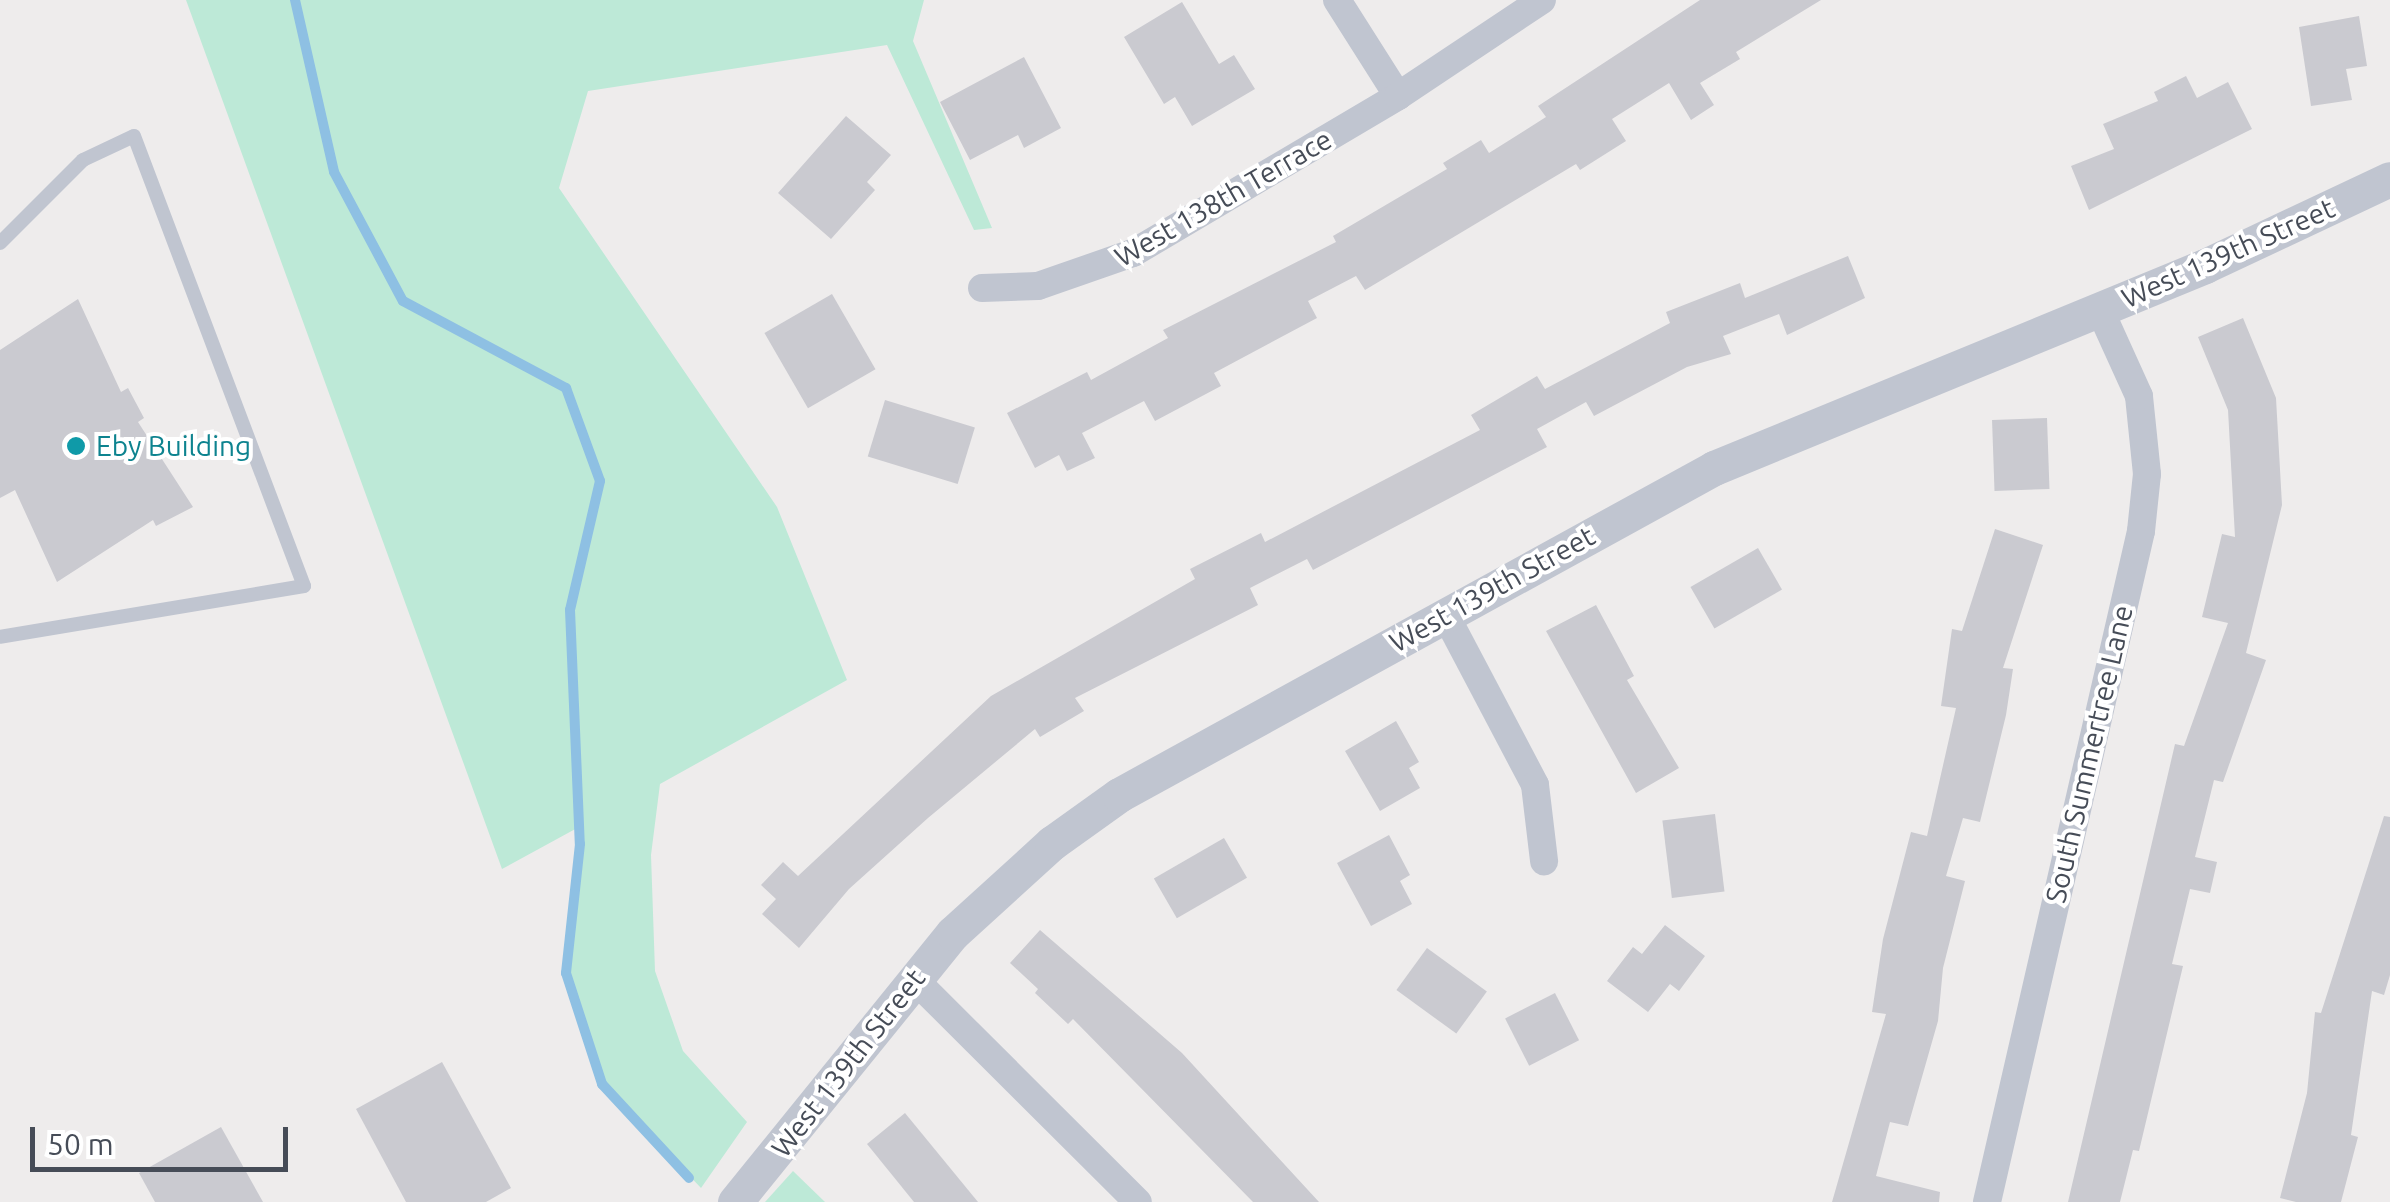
<!DOCTYPE html>
<style>
body{margin:0}
#map{position:relative;width:2390px;height:1202px;overflow:hidden;background:#eeecec;font-family:Ubuntu,sans-serif}
div>[style]{position:absolute}
[style*='--x']{left:calc(var(--x)*1px);top:calc(var(--y)*1px);width:calc(var(--w)*1px);rotate:calc(var(--a)*1deg)}
.green>*{inset:0;background:#bde9d7}
.stream>*{height:10px;margin:-5px;padding:0 5px;transform-origin:5px;border-radius:5px;background:#8ec0e3}
.building>*{inset:0;background:#cacad0;transform-origin:0 0}
.service>*{height:14px;margin:-7px;padding:0 7px;transform-origin:7px;border-radius:7px;background:#c0c5d0}
.minor>*{height:28px;margin:-14px;padding:0 14px;transform-origin:14px;border-radius:14px;background:#c0c5d0}
.tertiary>*{height:35px;margin:-17.5px;padding:0 17.5px;transform-origin:17.5px;border-radius:17.5px;background:#c0c5d0}
.dots>*{width:28px;height:28px;translate:-50% -50%;box-sizing:border-box;border:5px solid #fff;border-radius:50%}
span{translate:-50% -50%;white-space:nowrap;text-align:center;line-height:1.15;-webkit-text-stroke:8px #fff;paint-order:stroke}
.street-label{font-size:28px;color:#464c57}
.culture-label{font-size:28px;color:#0d838f}
.left{translate:0 -50%;text-align:left}
.scale{position:absolute;left:30px;top:1127px;width:258px;height:45px;box-sizing:border-box;border:5px solid #464c57;border-top:0;padding-left:12px;font-size:30px;line-height:35px;white-space:nowrap;color:#464c57;-webkit-text-stroke:8px #fff;paint-order:stroke}
</style>
<div id="map">
<div class="green">
<i style="clip-path:polygon(186px 0,924px 0,913px 41px,992px 228px,974px 230px,887px 45px,588px 91px,559px 188px,777px 507px,847px 680px,660px 784px,651px 855px,655px 971px,683px 1051px,747px 1122px,701px 1188px,602px 1084px,566px 973px,579px 827px,502px 869px)"></i>
<i style="clip-path:polygon(793px 1171px,825px 1202px,765px 1202px)"></i>
</div>
<div class="stream">
<i style="--x:295;--y:0;--w:176;--a:77.2"></i>
<i style="--x:334;--y:172;--w:146;--a:61.9"></i>
<i style="--x:403;--y:301;--w:185;--a:28.1"></i>
<i style="--x:566;--y:388;--w:99;--a:69.9"></i>
<i style="--x:600;--y:481;--w:132;--a:103.1"></i>
<i style="--x:570;--y:610;--w:234;--a:87.6"></i>
<i style="--x:580;--y:844;--w:130;--a:96.2"></i>
<i style="--x:566;--y:973;--w:117;--a:72"></i>
<i style="--x:602;--y:1084;--w:128;--a:47.2"></i>
</div>
<div class="building">
<i style="clip-path:polygon(1700px 0,1821px 0,1736px 52px,1740px 59px,1700px 83px,1714px 105px,1691px 120px,1669px 83px,1612px 119px,1626px 141px,1580px 170px,1576px 164px,1365px 290px,1356px 276px,1308px 301px,1317px 318px,1214px 373px,1221px 386px,1155px 421px,1144px 401px,1082px 433px,1095px 458px,1067px 471px,1059px 455px,1035px 468px,1007px 413px,1087px 372px,1091px 380px,1168px 338px,1163px 330px,1336px 242px,1333px 236px,1447px 169px,1443px 163px,1481px 140px,1489px 153px,1546px 117px,1538px 106px)"></i>
<i style="clip-path:polygon(1182px 2px,1219px 64px,1234px 55px,1255px 89px,1192px 126px,1175px 97px,1164px 104px,1124px 37px)"></i>
<i style="clip-path:polygon(2359px 16px,2367px 66px,2346px 69px,2352px 100px,2311px 106px,2299px 27px)"></i>
<i style="clip-path:polygon(1024px 57px,1061px 128px,1024px 148px,1018px 135px,970px 160px,940px 102px)"></i>
<i style="clip-path:polygon(2186px 76px,2197px 98px,2228px 82px,2252px 129px,2089px 210px,2071px 166px,2114px 149px,2103px 124px,2158px 101px,2154px 92px)"></i>
<i style="clip-path:polygon(846px 116px,891px 155px,867px 182px,875px 190px,831px 239px,778px 193px)"></i>
<i style="clip-path:polygon(1848px 256px,1865px 298px,1787px 335px,1779px 314px,1723px 336px,1731px 354px,1687px 367px,1594px 416px,1586px 402px,1537px 429px,1547px 447px,1313px 570px,1307px 559px,1250px 588px,1258px 605px,1075px 698px,1084px 711px,1040px 737px,1035px 729px,928px 818px,849px 889px,799px 948px,762px 914px,776px 899px,761px 885px,783px 862px,798px 876px,991px 696px,1195px 579px,1190px 569px,1261px 533px,1265px 542px,1480px 430px,1471px 415px,1537px 376px,1545px 389px,1670px 323px,1666px 312px,1740px 283px,1745px 298px)"></i>
<i style="left:832px;top:294px;width:87px;height:78px;rotate:60deg"></i>
<i style="clip-path:polygon(78px 299px,121px 392px,128px 388px,144px 418px,138px 422px,193px 507px,156px 526px,153px 520px,57px 582px,15px 490px,0 498px,0 350px)"></i>
<i style="clip-path:polygon(2243px 318px,2276px 398px,2282px 505px,2246px 653px,2266px 660px,2223px 782px,2214px 780px,2195px 857px,2217px 862px,2210px 893px,2190px 889px,2172px 964px,2183px 966px,2139px 1151px,2133px 1150px,2120px 1202px,2068px 1202px,2175px 744px,2184px 746px,2228px 623px,2202px 617px,2222px 534px,2235px 537px,2228px 410px,2198px 337px)"></i>
<i style="left:885px;top:400px;width:94px;height:59px;rotate:17deg"></i>
<i style="left:2047px;top:418px;width:71px;height:55px;rotate:88deg"></i>
<i style="clip-path:polygon(1995px 529px,2043px 545px,2003px 668px,2013px 669px,2006px 715px,1980px 822px,1963px 818px,1946px 876px,1965px 881px,1943px 968px,1938px 1021px,1908px 1126px,1890px 1122px,1876px 1176px,1940px 1192px,1939px 1202px,1832px 1202px,1886px 1014px,1872px 1012px,1883px 939px,1911px 832px,1927px 836px,1956px 708px,1941px 706px,1952px 629px,1962px 631px)"></i>
<i style="left:1758px;top:548px;width:48px;height:78px;rotate:60deg"></i>
<i style="clip-path:polygon(1596px 605px,1634px 676px,1627px 680px,1679px 768px,1636px 793px,1546px 631px)"></i>
<i style="clip-path:polygon(1396px 721px,1419px 762px,1409px 768px,1420px 788px,1380px 811px,1345px 751px)"></i>
<i style="left:1715px;top:814px;width:78px;height:53px;rotate:83deg"></i>
<i style="clip-path:polygon(2384px 816px,2390px 817px,2390px 975px,2384px 995px,2372px 991px,2351px 1135px,2358px 1137px,2341px 1202px,2296px 1202px,2280px 1198px,2307px 1093px,2315px 1012px,2321px 1013px)"></i>
<i style="clip-path:polygon(1389px 835px,1410px 875px,1400px 881px,1412px 904px,1371px 926px,1337px 863px)"></i>
<i style="left:1224px;top:838px;width:46px;height:81px;rotate:60deg"></i>
<i style="clip-path:polygon(1665px 925px,1705px 956px,1679px 991px,1670px 984px,1648px 1012px,1607px 981px,1633px 947px,1642px 954px)"></i>
<i style="clip-path:polygon(1040px 930px,1182px 1053px,1319px 1202px,1253px 1202px,1073px 1019px,1068px 1024px,1035px 993px,1038px 989px,1010px 963px)"></i>
<i style="left:1427px;top:948px;width:74px;height:52px;rotate:36deg"></i>
<i style="left:1555px;top:993px;width:53px;height:56px;rotate:63deg"></i>
<i style="clip-path:polygon(442px 1062px,511px 1188px,486px 1202px,406px 1202px,356px 1109px)"></i>
<i style="clip-path:polygon(905px 1113px,978px 1202px,914px 1202px,867px 1144px)"></i>
<i style="clip-path:polygon(221px 1127px,263px 1202px,155px 1202px,139px 1173px)"></i>
</div>
<div class="service">
<i style="--x:0;--y:243;--w:117;--a:-45"></i>
<i style="--x:83;--y:160;--w:56;--a:-25.2"></i>
<i style="--x:134;--y:136;--w:481;--a:69.3"></i>
<i style="--x:304;--y:586;--w:308;--a:170.5"></i>
</div>
<div class="minor">
<i style="--x:1337;--y:0;--w:114;--a:57.6"></i>
<i style="--x:982;--y:288;--w:56;--a:-2"></i>
<i style="--x:1038;--y:286;--w:101;--a:-19.2"></i>
<i style="--x:1133;--y:253;--w:308;--a:-30.6"></i>
<i style="--x:1398;--y:96;--w:173;--a:-33.7"></i>
<i style="--x:1445;--y:614;--w:193;--a:62.2"></i>
<i style="--x:1535;--y:785;--w:77;--a:83.2"></i>
<i style="--x:914;--y:979;--w:316;--a:44.9"></i>
<i style="--x:1987;--y:1202;--w:688;--a:-77.07"></i>
<i style="--x:2141;--y:531;--w:57;--a:-84"></i>
<i style="--x:2147;--y:474;--w:78;--a:-95.9"></i>
<i style="--x:2139;--y:396;--w:94;--a:-114.4"></i>
</div>
<div class="tertiary">
<i style="--x:735;--y:1202;--w:346;--a:-51"></i>
<i style="--x:953;--y:933;--w:134;--a:-42.3"></i>
<i style="--x:1052;--y:843;--w:82;--a:-35.6"></i>
<i style="--x:1119;--y:795;--w:679;--a:-28.79"></i>
<i style="--x:1714;--y:468;--w:531;--a:-22.36"></i>
<i style="--x:2205;--y:266;--w:204;--a:-25.2"></i>
</div>
<div class="dots">
<i style="left:76px;top:446px;background:#0f9aa8"></i>
</div>
<div class="street-label">
<span style="left:1223px;top:198px;rotate:-30deg">West 138th Terrace</span>
<span style="left:2228px;top:253px;rotate:-24deg">West 139th Street</span>
<span style="left:1492px;top:589px;rotate:-29deg">West 139th Street</span>
<span style="left:2089px;top:754px;rotate:-77deg">South Summertree Lane</span>
<span style="left:848px;top:1063px;rotate:-52deg">West 139th Street</span>
</div>
<div class="culture-label">
<span class="left" style="left:96px;top:446px">Eby Building</span>
</div>
<div class="scale">50 m</div>
</div>
